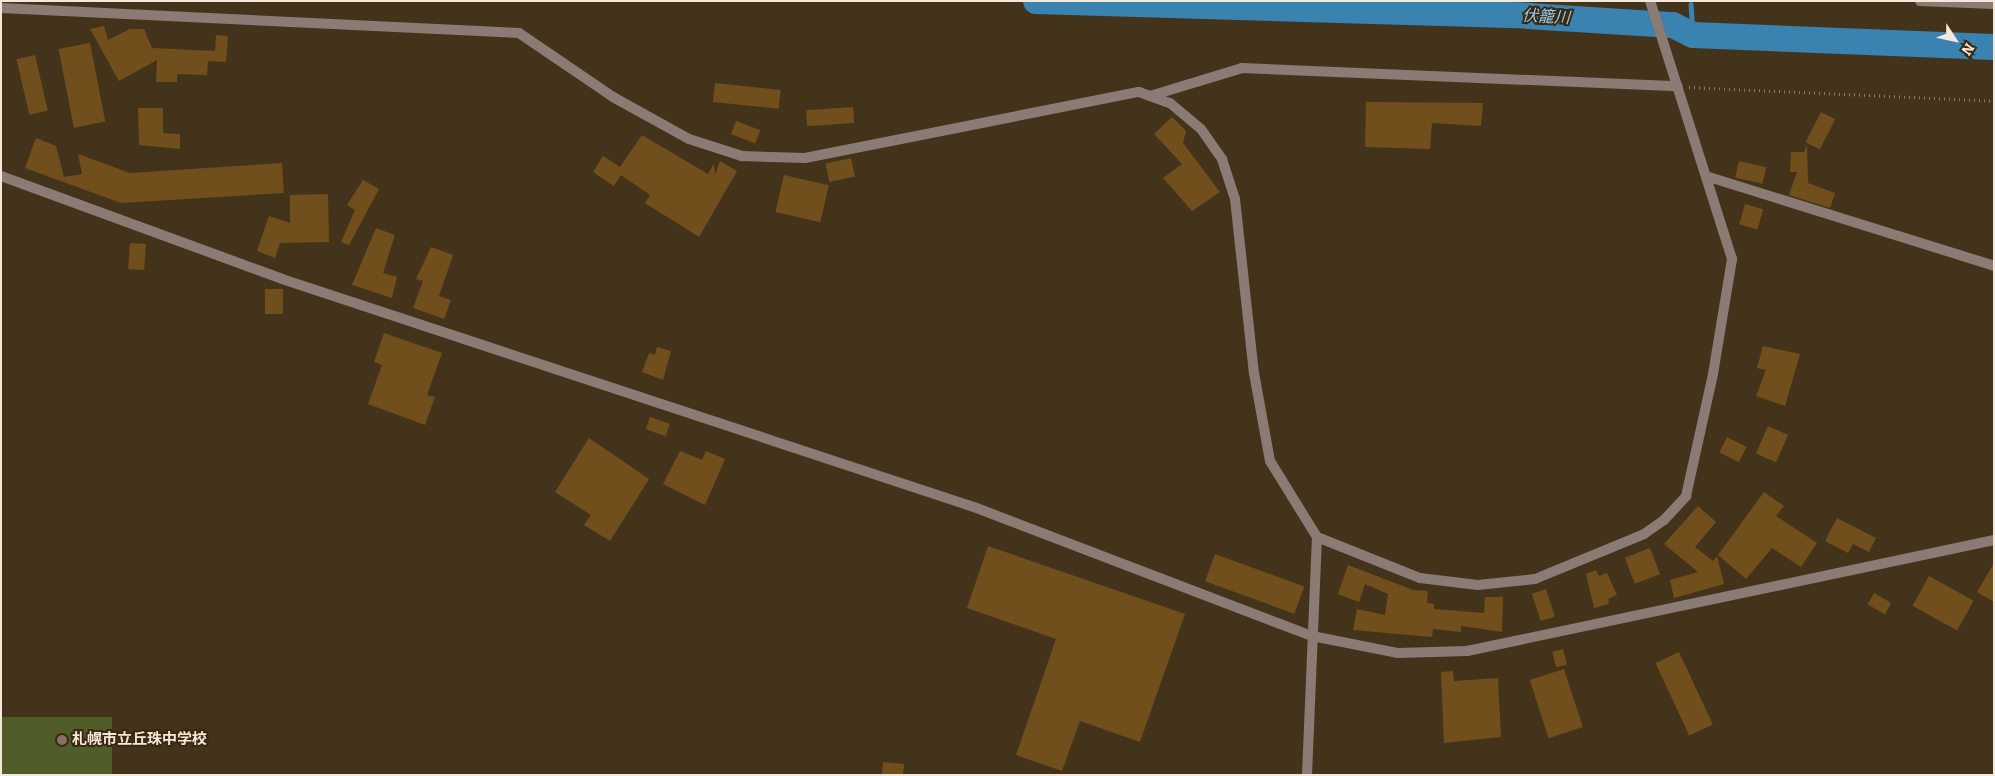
<!DOCTYPE html>
<meta charset="utf-8">
<style>
body{margin:0}
#map{position:relative;width:1995px;height:776px;overflow:hidden;background:#44331b;font-family:Bitter,"Noto Sans JP",serif}
div>[style]{position:absolute}
[style*='--x']{left:calc(var(--x)*1px);top:calc(var(--y)*1px);width:calc(var(--w)*1px);rotate:calc(var(--a)*1deg)}
.green>*{inset:0;background:#515d28;transform-origin:0 0}
.stream>*{height:4.5px;margin:-2.25px;padding:0 2.25px;transform-origin:2.25px;border-radius:2.25px;background:#3a82af}
.river>*{height:26px;margin:-13px;padding:0 13px;transform-origin:13px;border-radius:13px;background:#3a82af}
.building>*{inset:0;background:#704f1c;transform-origin:0 0}
.path>*{height:2.5px;margin-top:-1.25px;transform-origin:0;background:repeating-linear-gradient(90deg,#8b7c68 0 1px,transparent 0 5px)}
.minor>*{height:10px;margin:-5px;padding:0 5px;transform-origin:5px;border-radius:5px;background:#8a7b75}
.tertiary>*{height:10px;margin:-5px;padding:0 5px;transform-origin:5px;border-radius:5px;background:#8a7b75}
.dots>*{width:14px;height:14px;translate:-50% -50%;box-sizing:border-box;border:2px solid #3a2911;border-radius:50%}
span{translate:-50% -50%;white-space:nowrap;text-align:center;line-height:1.15;-webkit-text-stroke:4px #3a2911;paint-order:stroke}
.poi-label{font-size:15px;color:#f3e8d9;font-weight:700}
.left{translate:0 -50%;text-align:left}
.water-label{font-size:16px;color:#95ccf1;font-style:italic}
.frame{position:absolute;inset:0;border:2px solid #f3e8d9;pointer-events:none}
.north{position:absolute;left:1930px;top:15px;width:50px;height:50px;-webkit-text-stroke:4px #3a2911;paint-order:stroke;rotate:125deg;font-size:14px;font-weight:700;line-height:20px;text-align:center;color:#f3e8d9}
.north::after{content:'';display:block;margin:auto;width:18px;height:22px;background:#f3e8d9;clip-path:polygon(50% 0,100% 100%,50% 72%,0 100%)}
</style>
<div id="map">
<div class="green">
<i style="left:1px;top:717px;width:111px;height:58px"></i>
</div>
<div class="stream">
<i style="--x:1691;--y:4;--w:31;--a:86"></i>
</div>
<div class="river">
<i style="--x:1036;--y:1;--w:492;--a:1.7"></i>
<i style="--x:1528;--y:16;--w:145;--a:3.6"></i>
<i style="--x:1673;--y:25;--w:22;--a:27"></i>
<i style="--x:1693;--y:35;--w:301;--a:2.3"></i>
</div>
<div class="building">
<i style="clip-path:polygon(104px 26px,108px 40px,130px 29px,144px 29px,152px 48px,215px 51px,216px 35px,228px 36px,226px 62px,208px 61px,207px 75px,177px 74px,177px 82px,156px 82px,157px 60px,119px 81px,90px 29px)"></i>
<i style="left:90px;top:43px;width:80px;height:32px;rotate:79deg"></i>
<i style="left:35px;top:55px;width:57px;height:19px;rotate:77deg"></i>
<i style="left:715px;top:83px;width:66px;height:19px;rotate:6deg"></i>
<i style="clip-path:polygon(1366px 102px,1483px 103px,1481px 126px,1432px 123px,1430px 149px,1365px 147px)"></i>
<i style="left:853px;top:107px;width:16px;height:47px;rotate:86deg"></i>
<i style="clip-path:polygon(138px 108px,163px 108px,163px 133px,180px 134px,180px 149px,139px 145px)"></i>
<i style="left:1821px;top:112px;width:16px;height:34px;rotate:27deg"></i>
<i style="clip-path:polygon(1172px 117px,1186px 131px,1183px 143px,1220px 192px,1192px 211px,1163px 178px,1182px 164px,1154px 134px)"></i>
<i style="left:736px;top:121px;width:26px;height:14px;rotate:21deg"></i>
<i style="clip-path:polygon(642px 135px,708px 174px,714px 164px,715px 175px,720px 161px,737px 171px,699px 237px,645px 203px,650px 195px,621px 175px,614px 186px,593px 172px,603px 156px,620px 167px)"></i>
<i style="clip-path:polygon(36px 138px,56px 146px,64px 177px,82px 174px,78px 154px,130px 173px,282px 163px,284px 193px,121px 203px,25px 168px)"></i>
<i style="clip-path:polygon(1807px 145px,1808px 183px,1835px 193px,1830px 208px,1789px 195px,1797px 172px,1790px 172px,1791px 152px,1804px 152px)"></i>
<i style="left:851px;top:158px;width:19px;height:26px;rotate:78deg"></i>
<i style="left:1739px;top:161px;width:28px;height:17px;rotate:13deg"></i>
<i style="left:784px;top:175px;width:46px;height:38px;rotate:13deg"></i>
<i style="clip-path:polygon(363px 180px,379px 189px,349px 245px,341px 242px,355px 210px,347px 205px)"></i>
<i style="clip-path:polygon(328px 194px,329px 242px,280px 243px,275px 258px,257px 251px,269px 216px,290px 223px,290px 195px)"></i>
<i style="left:1745px;top:204px;width:19px;height:21px;rotate:16deg"></i>
<i style="clip-path:polygon(376px 228px,395px 235px,383px 273px,397px 277px,392px 298px,352px 285px)"></i>
<i style="left:130px;top:243px;width:16px;height:26px;rotate:4deg"></i>
<i style="clip-path:polygon(431px 247px,453px 255px,439px 296px,451px 300px,444px 319px,413px 308px,423px 281px,416px 279px)"></i>
<i style="left:265px;top:289px;width:18px;height:25px"></i>
<i style="clip-path:polygon(384px 333px,442px 353px,427px 395px,435px 397px,425px 425px,368px 404px,382px 365px,374px 362px)"></i>
<i style="clip-path:polygon(1763px 346px,1800px 354px,1785px 406px,1756px 396px,1766px 370px,1757px 368px)"></i>
<i style="clip-path:polygon(657px 347px,671px 351px,663px 380px,642px 372px,649px 353px,655px 355px)"></i>
<i style="left:650px;top:417px;width:21px;height:13px;rotate:19deg"></i>
<i style="left:1768px;top:426px;width:22px;height:30px;rotate:24deg"></i>
<i style="left:1727px;top:437px;width:22px;height:17px;rotate:27deg"></i>
<i style="clip-path:polygon(589px 438px,649px 479px,610px 541px,584px 525px,591px 515px,555px 492px)"></i>
<i style="clip-path:polygon(680px 451px,702px 460px,706px 451px,725px 459px,705px 505px,663px 484px)"></i>
<i style="clip-path:polygon(1764px 492px,1784px 506px,1776px 516px,1817px 543px,1801px 567px,1772px 548px,1746px 579px,1718px 555px)"></i>
<i style="clip-path:polygon(1698px 506px,1716px 522px,1695px 547px,1713px 561px,1717px 556px,1724px 584px,1674px 598px,1670px 580px,1698px 572px,1664px 544px)"></i>
<i style="clip-path:polygon(1837px 518px,1876px 538px,1869px 552px,1853px 544px,1848px 553px,1825px 541px)"></i>
<i style="clip-path:polygon(988px 546px,1185px 614px,1140px 742px,1080px 721px,1062px 771px,1016px 755px,1056px 639px,967px 608px)"></i>
<i style="left:1650px;top:548px;width:28px;height:27px;rotate:69deg"></i>
<i style="left:1215px;top:554px;width:95px;height:29px;rotate:20deg"></i>
<i style="clip-path:polygon(1994px 563px,1994px 602px,1977px 592px)"></i>
<i style="clip-path:polygon(1348px 565px,1413px 590px,1428px 591px,1427px 603px,1434px 604px,1434px 609px,1484px 613px,1485px 597px,1503px 597px,1502px 632px,1461px 626px,1461px 632px,1433px 629px,1432px 637px,1353px 630px,1357px 609px,1385px 615px,1388px 594px,1365px 584px,1359px 602px,1338px 594px)"></i>
<i style="clip-path:polygon(1596px 570px,1599px 576px,1607px 573px,1617px 595px,1608px 599px,1609px 604px,1594px 608px,1586px 574px)"></i>
<i style="left:1929px;top:576px;width:51px;height:34px;rotate:29deg"></i>
<i style="left:1546px;top:589px;width:29px;height:15px;rotate:72deg"></i>
<i style="left:1874px;top:593px;width:20px;height:13px;rotate:30deg"></i>
<i style="left:1563px;top:649px;width:16px;height:11px;rotate:76deg"></i>
<i style="left:1679px;top:652px;width:80px;height:26px;rotate:65deg"></i>
<i style="left:1564px;top:669px;width:61px;height:36px;rotate:72deg"></i>
<i style="clip-path:polygon(1453px 671px,1454px 681px,1498px 678px,1501px 737px,1444px 743px,1441px 672px)"></i>
<i style="clip-path:polygon(883px 762px,904px 764px,903px 775px,882px 775px)"></i>
</div>
<div class="path">
<i style="--x:1689;--y:87;--w:305;--a:2.6"></i>
</div>
<div class="minor">
<i style="--x:1920;--y:1;--w:74;--a:2.3"></i>
<i style="--x:1;--y:8;--w:519;--a:2.76"></i>
<i style="--x:519;--y:33;--w:114;--a:34.2"></i>
<i style="--x:613;--y:97;--w:87;--a:28.9"></i>
<i style="--x:689;--y:139;--w:56;--a:17.8"></i>
<i style="--x:742;--y:156;--w:63;--a:1.8"></i>
<i style="--x:805;--y:158;--w:340;--a:-11.2"></i>
<i style="--x:1139;--y:92;--w:33;--a:20"></i>
<i style="--x:1170;--y:103;--w:40;--a:40"></i>
<i style="--x:1201;--y:129;--w:37;--a:55"></i>
<i style="--x:1222;--y:159;--w:42;--a:72"></i>
<i style="--x:1235;--y:199;--w:175;--a:83.8"></i>
<i style="--x:1254;--y:373;--w:89;--a:79.7"></i>
<i style="--x:1270;--y:461;--w:89;--a:58.3"></i>
<i style="--x:1150;--y:96;--w:96;--a:-16.9"></i>
<i style="--x:1242;--y:68;--w:436;--a:2.4"></i>
<i style="--x:1709;--y:177;--w:299;--a:17.3"></i>
<i style="--x:1307;--y:775;--w:238;--a:-87.6"></i>
<i style="--x:1317;--y:537;--w:111;--a:21.7"></i>
<i style="--x:1420;--y:578;--w:58;--a:6.9"></i>
<i style="--x:1478;--y:585;--w:57;--a:-6"></i>
<i style="--x:1535;--y:579;--w:118;--a:-22.4"></i>
<i style="--x:1644;--y:534;--w:24;--a:-35"></i>
<i style="--x:1664;--y:520;--w:33;--a:-47"></i>
<i style="--x:1686;--y:496;--w:125;--a:-77.5"></i>
<i style="--x:1713;--y:374;--w:117;--a:-80.6"></i>
<i style="--x:1732;--y:259;--w:271;--a:-107.6"></i>
</div>
<div class="tertiary">
<i style="--x:1;--y:176;--w:299;--a:20.1"></i>
<i style="--x:282;--y:279;--w:729;--a:18.24"></i>
<i style="--x:974;--y:507;--w:362;--a:20.9"></i>
<i style="--x:1312;--y:636;--w:88;--a:11.2"></i>
<i style="--x:1398;--y:653;--w:69;--a:-1.7"></i>
<i style="--x:1467;--y:651;--w:539;--a:-11.89"></i>
</div>
<div class="dots">
<i style="left:62px;top:740px;background:#8d6e63"></i>
</div>
<div class="poi-label">
<span class="left" style="left:72px;top:740px">札幌市立丘珠中学校</span>
</div>
<div class="water-label">
<span style="left:1546px;top:17px;rotate:3deg">伏籠川</span>
</div>
<div class="frame"></div>
<div class="north">N</div>
</div>
